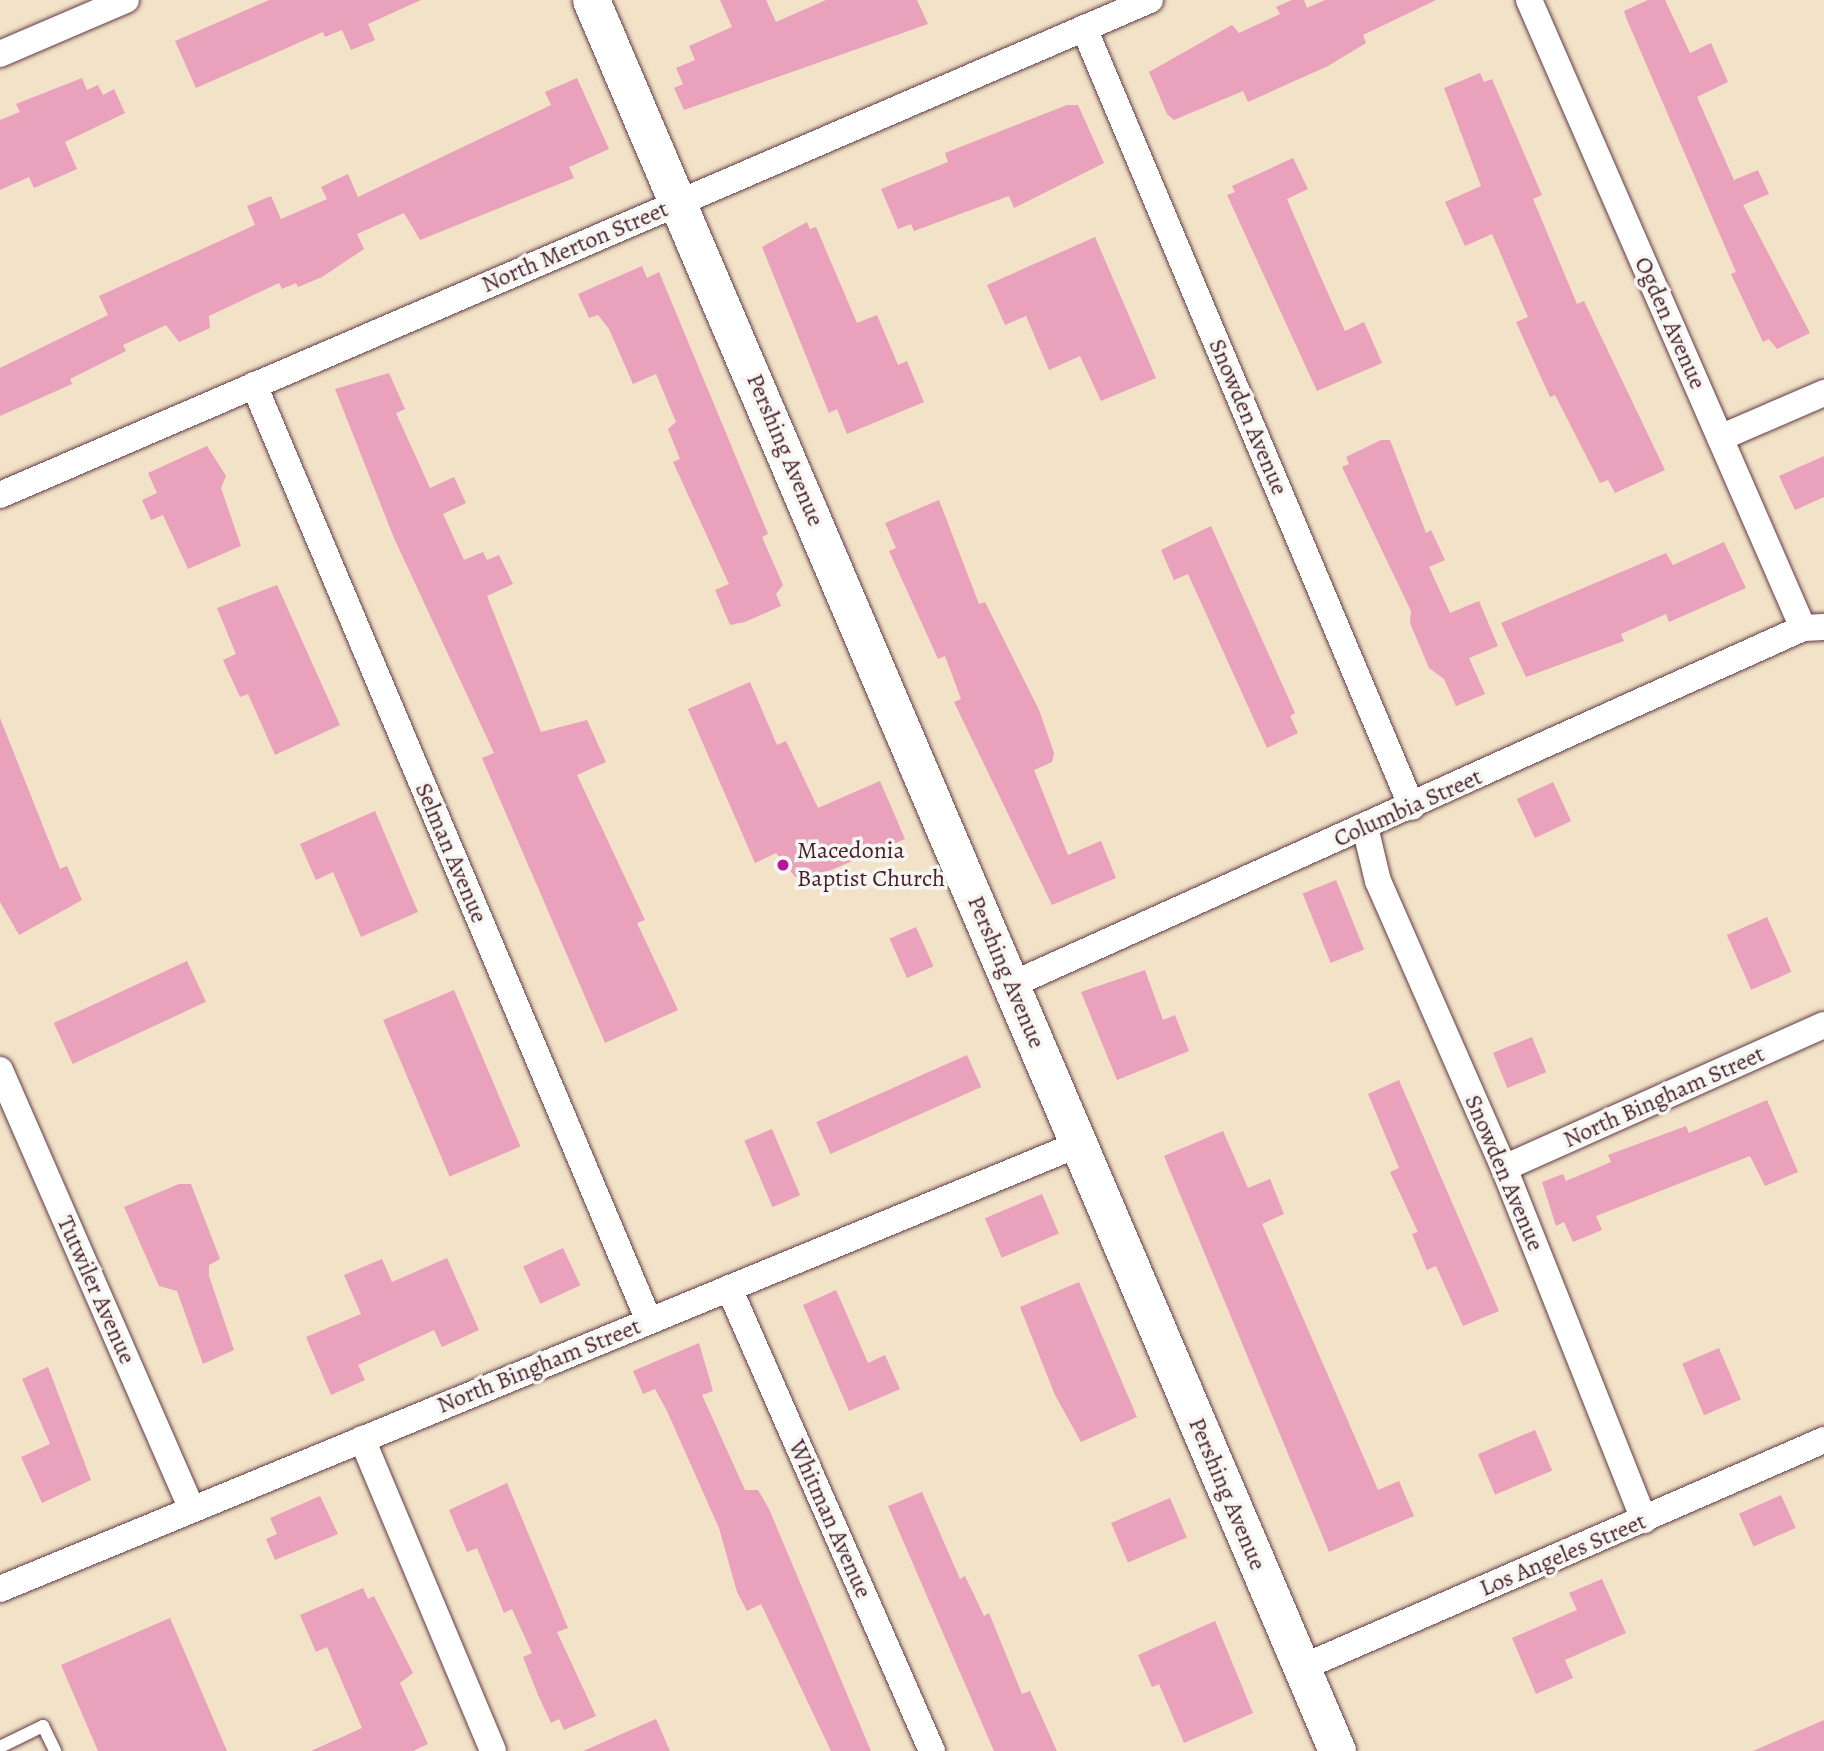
<!DOCTYPE html>
<style>
body{margin:0}
#map{position:relative;width:1824px;height:1751px;overflow:hidden;background:#f1e2c8;font-family:Alegreya,serif}
div>[style]{position:absolute}
[style*='--x']{left:calc(var(--x)*1px);top:calc(var(--y)*1px);width:calc(var(--w)*1px);rotate:calc(var(--a)*1deg)}
.building>*{inset:0;background:#eaa1bc;transform-origin:0 0}
.roads{filter:drop-shadow(0 0 2px #633c43) drop-shadow(0 0 2px #633c43)}
.lane>*{height:12px;margin:-6px;padding:0 6px;transform-origin:6px;border-radius:6px;background:#fff}
.street>*{height:26px;margin:-13px;padding:0 13px;transform-origin:13px;border-radius:13px;background:#fff}
.secondary>*{height:37px;margin:-18.5px;padding:0 18.5px;transform-origin:18.5px;border-radius:18.5px;background:#fff}
.dots>*{width:19px;height:19px;translate:-50% -50%;box-sizing:border-box;border:4px solid #f6f6f2;border-radius:50%}
span{translate:-50% -50%;white-space:nowrap;text-align:center;line-height:1.15;-webkit-text-stroke:7px #f6f6f2;paint-order:stroke}
.street-label{font-size:24px;color:#4a1f2b}
.poi-label{font-size:24px;color:#4a1f2b}
.left{translate:0 -50%;text-align:left}
</style>
<div id="map">
<div class="building">
<i style="clip-path:polygon(269px 0,421px 0,368px 24px,375px 40px,351px 50px,342px 30px,325px 37px,323px 32px,196px 88px,175px 41px)"></i>
<i style="clip-path:polygon(720px 0,766px 0,776px 22px,826px 0,917px 0,928px 24px,684px 110px,674px 88px,683px 84px,676px 68px,695px 60px,689px 46px,732px 27px)"></i>
<i style="clip-path:polygon(1292px 0,1304px 0,1307px 8px,1325px 0,1436px 0,1363px 35px,1366px 43px,1328px 66px,1248px 102px,1243px 91px,1174px 120px,1167px 114px,1149px 72px,1232px 25px,1239px 33px,1280px 14px,1276px 7px)"></i>
<i style="clip-path:polygon(1648px 0,1665px 0,1690px 53px,1711px 43px,1728px 82px,1697px 97px,1734px 180px,1758px 170px,1769px 194px,1743px 205px,1810px 333px,1777px 349px,1769px 339px,1763px 342px,1731px 274px,1736px 272px,1627px 20px,1624px 11px)"></i>
<i style="clip-path:polygon(1480px 73px,1484px 82px,1492px 79px,1542px 195px,1533px 199px,1577px 304px,1584px 301px,1665px 470px,1615px 493px,1608px 480px,1600px 483px,1555px 395px,1550px 397px,1516px 322px,1528px 317px,1492px 234px,1465px 246px,1445px 202px,1481px 186px,1444px 88px)"></i>
<i style="clip-path:polygon(82px 78px,87px 90px,98px 85px,103px 95px,114px 89px,125px 113px,65px 142px,77px 169px,34px 188px,29px 177px,0 190px,0 120px,20px 112px,16px 104px)"></i>
<i style="clip-path:polygon(577px 78px,609px 149px,569px 167px,574px 178px,420px 240px,404px 213px,357px 234px,364px 249px,322px 277px,298px 287px,296px 283px,282px 289px,279px 283px,209px 316px,210px 328px,179px 342px,166px 325px,123px 345px,126px 351px,70px 379px,72px 384px,0 416px,0 368px,108px 315px,99px 296px,255px 225px,247px 206px,271px 196px,281px 219px,327px 199px,321px 187px,348px 174px,358px 197px,551px 105px,545px 92px)"></i>
<i style="clip-path:polygon(1067px 105px,1078px 105px,1104px 163px,1014px 208px,1009px 196px,914px 231px,911px 224px,898px 229px,881px 189px,948px 162px,945px 153px)"></i>
<i style="clip-path:polygon(1293px 158px,1308px 189px,1287px 199px,1322px 280px,1345px 331px,1364px 322px,1382px 363px,1317px 391px,1227px 195px,1235px 192px,1232px 186px)"></i>
<i style="clip-path:polygon(807px 222px,810px 229px,816px 227px,857px 323px,877px 315px,898px 365px,907px 361px,924px 402px,847px 434px,837px 409px,829px 413px,762px 247px)"></i>
<i style="clip-path:polygon(1095px 237px,1156px 378px,1101px 401px,1080px 356px,1049px 370px,1026px 316px,1005px 325px,987px 285px)"></i>
<i style="clip-path:polygon(642px 266px,647px 278px,659px 272px,768px 534px,762px 537px,783px 585px,776px 594px,781px 606px,745px 622px,730px 625px,715px 590px,729px 584px,673px 462px,680px 459px,668px 429px,676px 422px,656px 374px,633px 384px,609px 329px,598px 315px,589px 318px,578px 294px)"></i>
<i style="clip-path:polygon(389px 373px,405px 409px,396px 413px,430px 488px,454px 477px,466px 503px,443px 514px,464px 560px,483px 552px,487px 560px,499px 555px,513px 584px,487px 596px,541px 732px,587px 720px,606px 762px,577px 775px,645px 920px,637px 923px,678px 1010px,605px 1043px,482px 758px,494px 753px,394px 538px,335px 389px)"></i>
<i style="clip-path:polygon(1381px 440px,1390px 440px,1426px 533px,1431px 530px,1445px 560px,1429px 567px,1450px 613px,1479px 601px,1498px 646px,1469px 658px,1485px 694px,1456px 706px,1444px 679px,1429px 668px,1410px 623px,1411px 611px,1342px 467px,1349px 464px,1346px 457px)"></i>
<i style="clip-path:polygon(207px 446px,226px 476px,221px 488px,241px 546px,188px 569px,163px 515px,151px 520px,142px 500px,157px 493px,148px 473px)"></i>
<i style="clip-path:polygon(1824px 456px,1824px 497px,1795px 510px,1779px 476px)"></i>
<i style="clip-path:polygon(939px 500px,979px 604px,985px 602px,1039px 710px,1054px 753px,1052px 762px,1034px 770px,1068px 855px,1101px 841px,1116px 878px,1052px 905px,954px 702px,961px 699px,945px 656px,938px 659px,889px 551px,896px 548px,885px 523px)"></i>
<i style="clip-path:polygon(1211px 526px,1295px 713px,1290px 716px,1298px 733px,1267px 748px,1188px 574px,1174px 580px,1161px 550px)"></i>
<i style="clip-path:polygon(1724px 542px,1746px 588px,1669px 622px,1666px 614px,1621px 634px,1624px 641px,1526px 677px,1501px 623px,1666px 553px,1673px 565px)"></i>
<i style="clip-path:polygon(277px 585px,340px 725px,275px 755px,248px 694px,240px 697px,223px 660px,236px 654px,217px 608px)"></i>
<i style="clip-path:polygon(750px 682px,777px 745px,786px 741px,818px 808px,880px 781px,905px 839px,800px 883px,776px 853px,755px 863px,688px 709px)"></i>
<i style="clip-path:polygon(0 718px,60px 869px,67px 866px,82px 900px,19px 935px,0 902px)"></i>
<i style="left:1553px;top:782px;width:43px;height:40px;rotate:65deg"></i>
<i style="clip-path:polygon(375px 811px,418px 912px,361px 937px,333px 872px,316px 880px,300px 844px)"></i>
<i style="left:1336px;top:880px;width:75px;height:36px;rotate:68deg"></i>
<i style="left:1767px;top:917px;width:60px;height:44px;rotate:66deg"></i>
<i style="left:916px;top:927px;width:43px;height:29px;rotate:66deg"></i>
<i style="left:187px;top:961px;width:45px;height:147px;rotate:65deg"></i>
<i style="clip-path:polygon(1145px 970px,1163px 1020px,1175px 1015px,1189px 1051px,1117px 1080px,1081px 992px)"></i>
<i style="left:454px;top:990px;width:170px;height:77px;rotate:67deg"></i>
<i style="left:1532px;top:1037px;width:38px;height:42px;rotate:68deg"></i>
<i style="left:967px;top:1055px;width:35px;height:165px;rotate:66deg"></i>
<i style="clip-path:polygon(1399px 1080px,1499px 1311px,1463px 1326px,1436px 1266px,1427px 1270px,1412px 1234px,1418px 1232px,1390px 1172px,1399px 1168px,1368px 1094px)"></i>
<i style="clip-path:polygon(1767px 1100px,1798px 1172px,1765px 1186px,1750px 1156px,1596px 1216px,1602px 1230px,1573px 1242px,1564px 1222px,1556px 1226px,1542px 1182px,1563px 1174px,1566px 1181px,1611px 1162px,1608px 1155px,1686px 1126px,1689px 1133px)"></i>
<i style="left:772px;top:1129px;width:72px;height:30px;rotate:67deg"></i>
<i style="clip-path:polygon(1223px 1131px,1248px 1188px,1270px 1179px,1284px 1214px,1262px 1224px,1378px 1490px,1399px 1481px,1414px 1516px,1329px 1552px,1164px 1156px)"></i>
<i style="clip-path:polygon(179px 1184px,191px 1184px,220px 1259px,209px 1265px,209px 1276px,234px 1350px,203px 1364px,177px 1291px,159px 1286px,124px 1207px)"></i>
<i style="left:1042px;top:1194px;width:43px;height:62px;rotate:67deg"></i>
<i style="left:563px;top:1248px;width:41px;height:44px;rotate:65deg"></i>
<i style="clip-path:polygon(447px 1258px,479px 1330px,442px 1347px,434px 1330px,358px 1365px,365px 1380px,331px 1395px,306px 1337px,361px 1314px,344px 1275px,382px 1259px,392px 1282px)"></i>
<i style="clip-path:polygon(1079px 1282px,1137px 1417px,1081px 1442px,1055px 1395px,1020px 1307px)"></i>
<i style="clip-path:polygon(836px 1290px,868px 1363px,885px 1355px,900px 1389px,849px 1411px,803px 1305px)"></i>
<i style="clip-path:polygon(699px 1343px,713px 1391px,702px 1395px,745px 1490px,758px 1490px,769px 1509px,871px 1751px,831px 1751px,761px 1604px,747px 1611px,737px 1592px,719px 1528px,667px 1411px,655px 1389px,643px 1394px,633px 1371px)"></i>
<i style="left:1719px;top:1348px;width:56px;height:40px;rotate:67deg"></i>
<i style="clip-path:polygon(48px 1367px,91px 1480px,42px 1503px,21px 1457px,50px 1444px,22px 1379px)"></i>
<i style="left:1535px;top:1430px;width:44px;height:62px;rotate:67deg"></i>
<i style="clip-path:polygon(507px 1483px,568px 1628px,557px 1632px,596px 1716px,564px 1730px,559px 1719px,551px 1723px,538px 1695px,523px 1657px,532px 1653px,512px 1609px,504px 1613px,477px 1548px,467px 1552px,449px 1510px)"></i>
<i style="clip-path:polygon(922px 1492px,960px 1579px,965px 1576px,984px 1616px,989px 1613px,1022px 1694px,1030px 1691px,1057px 1751px,994px 1751px,888px 1506px)"></i>
<i style="left:1781px;top:1495px;width:36px;height:46px;rotate:66deg"></i>
<i style="clip-path:polygon(320px 1496px,338px 1534px,275px 1560px,266px 1539px,277px 1534px,270px 1518px)"></i>
<i style="left:1170px;top:1498px;width:43px;height:64px;rotate:67deg"></i>
<i style="clip-path:polygon(1602px 1579px,1626px 1633px,1565px 1660px,1573px 1678px,1536px 1694px,1512px 1638px,1577px 1610px,1569px 1593px)"></i>
<i style="clip-path:polygon(363px 1588px,368px 1599px,374px 1596px,413px 1673px,400px 1683px,428px 1744px,413px 1751px,311px 1751px,362px 1728px,327px 1647px,316px 1652px,300px 1615px)"></i>
<i style="clip-path:polygon(170px 1618px,227px 1751px,98px 1751px,61px 1665px)"></i>
<i style="clip-path:polygon(1215px 1621px,1253px 1713px,1184px 1743px,1159px 1684px,1152px 1687px,1138px 1655px)"></i>
<i style="clip-path:polygon(656px 1719px,670px 1751px,583px 1751px)"></i>
<i style="clip-path:polygon(1824px 1720px,1824px 1751px,1753px 1751px)"></i>
</div>
<div class="roads">
<div class="lane">
<i style="--x:0;--y:1747;--w:48;--a:-26"></i>
<i style="--x:43;--y:1726;--w:28;--a:64"></i>
</div>
<div class="street">
<i style="--x:1529;--y:0;--w:685;--a:66.43"></i>
<i style="--x:1803;--y:628;--w:21;--a:-3"></i>
<i style="--x:1084;--y:28;--w:845;--a:67.17"></i>
<i style="--x:0;--y:54;--w:137;--a:-23.2"></i>
<i style="--x:254;--y:385;--w:1016;--a:67.12"></i>
<i style="--x:1720;--y:438;--w:113;--a:-23.4"></i>
<i style="--x:0;--y:495;--w:1252;--a:-23.29"></i>
<i style="--x:1365;--y:827;--w:56;--a:76.5"></i>
<i style="--x:1378;--y:881;--w:313;--a:66.3"></i>
<i style="--x:1504;--y:1168;--w:379;--a:68.3"></i>
<i style="--x:1011;--y:985;--w:869;--a:-24.26"></i>
<i style="--x:0;--y:1070;--w:479;--a:66.4"></i>
<i style="--x:1504;--y:1168;--w:350;--a:-24.1"></i>
<i style="--x:729;--y:1288;--w:506;--a:66.33"></i>
<i style="--x:362;--y:1439;--w:338;--a:67.2"></i>
<i style="--x:0;--y:1589;--w:1167;--a:-22.41"></i>
<i style="--x:1301;--y:1668;--w:571;--a:-23.55"></i>
</div>
<div class="secondary">
<i style="--x:591;--y:0;--w:1903;--a:66.92"></i>
</div>
</div>
<div class="dots">
<i style="left:783px;top:865px;background:#b5179e"></i>
</div>
<div class="street-label">
<span style="left:575px;top:247px;rotate:-23deg">North Merton Street</span>
<span style="left:1670px;top:323px;rotate:66deg">Ogden Avenue</span>
<span style="left:1248px;top:417px;rotate:67deg">Snowden Avenue</span>
<span style="left:785px;top:450px;rotate:67deg">Pershing Avenue</span>
<span style="left:1408px;top:808px;rotate:-24deg">Columbia Street</span>
<span style="left:451px;top:853px;rotate:67deg">Selman Avenue</span>
<span style="left:1006px;top:972px;rotate:67deg">Pershing Avenue</span>
<span style="left:1664px;top:1097px;rotate:-24deg">North Bingham Street</span>
<span style="left:1504px;top:1173px;rotate:67deg">Snowden Avenue</span>
<span style="left:96px;top:1290px;rotate:66deg">Tutwiler Avenue</span>
<span style="left:539px;top:1366px;rotate:-22deg">North Bingham Street</span>
<span style="left:1227px;top:1494px;rotate:67deg">Pershing Avenue</span>
<span style="left:830px;top:1519px;rotate:66deg">Whitman Avenue</span>
<span style="left:1563px;top:1555px;rotate:-23deg">Los Angeles Street</span>
</div>
<div class="poi-label">
<span class="left" style="left:797px;top:865px">Macedonia<br>Baptist Church</span>
</div>
</div>
